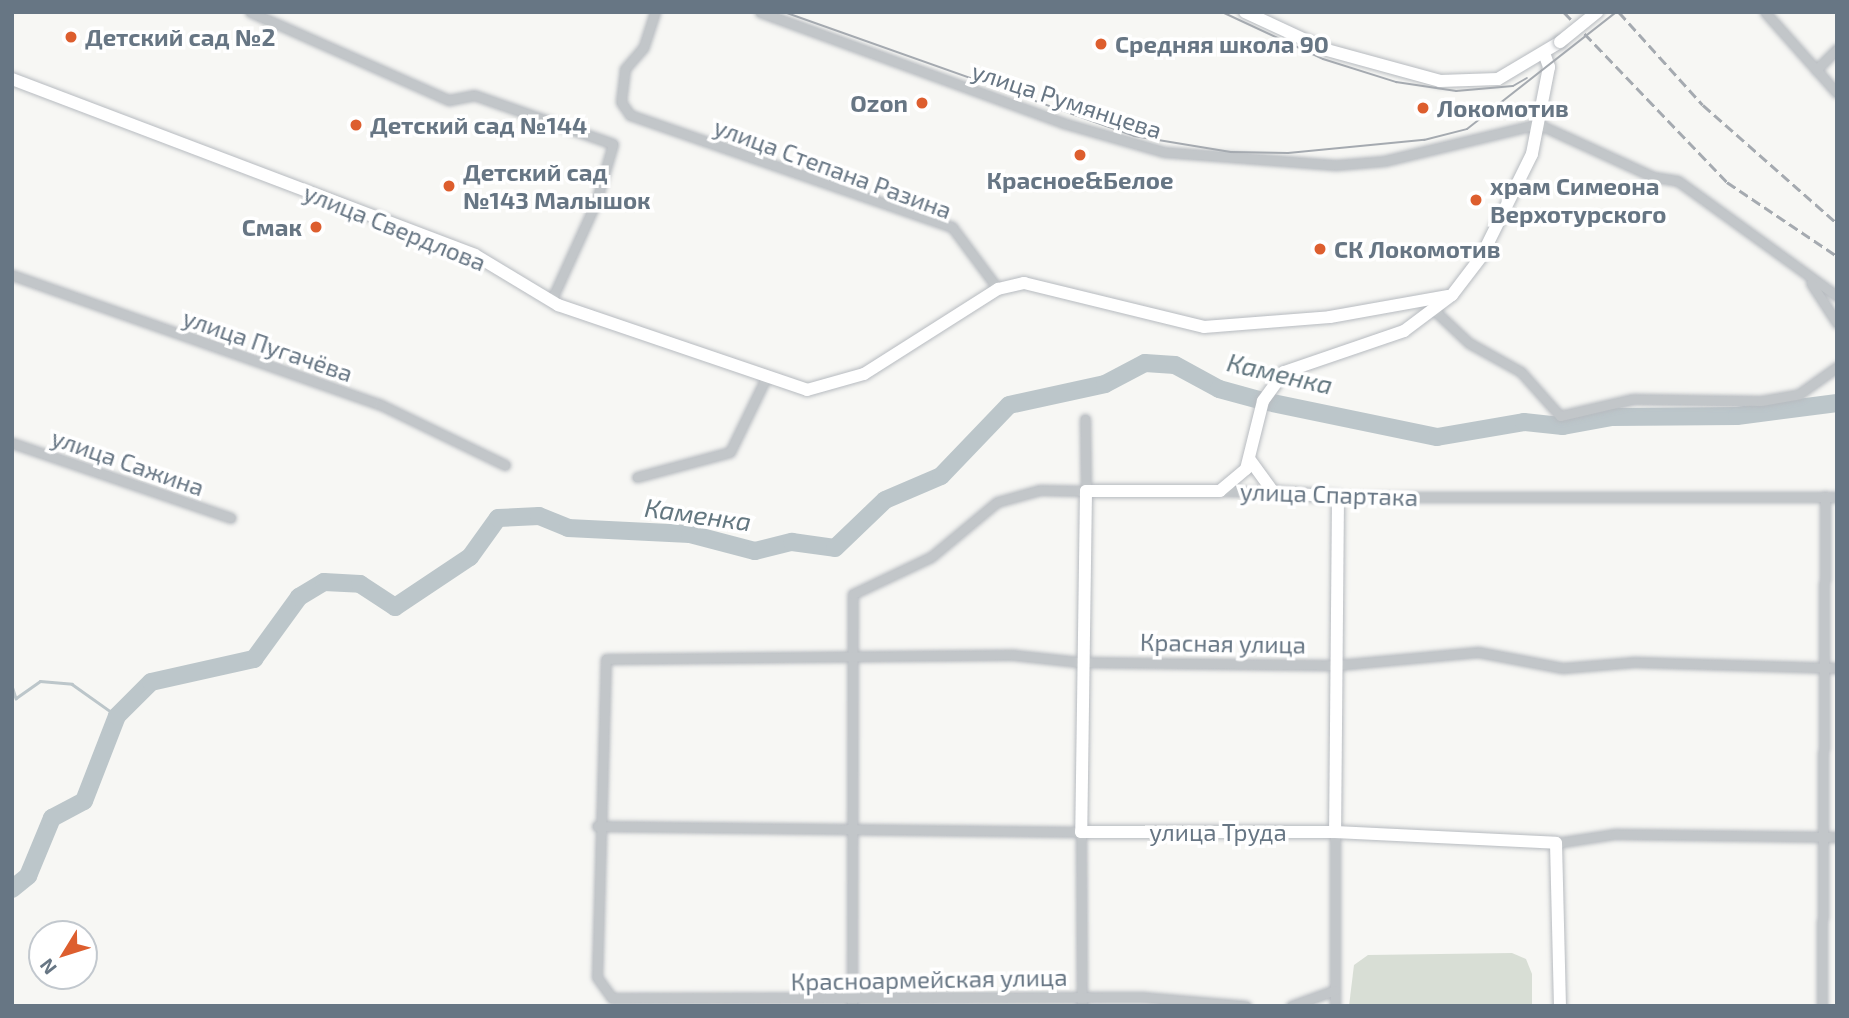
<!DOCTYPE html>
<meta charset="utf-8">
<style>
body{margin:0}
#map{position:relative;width:1849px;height:1018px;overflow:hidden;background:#f7f7f4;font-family:"Exo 2",sans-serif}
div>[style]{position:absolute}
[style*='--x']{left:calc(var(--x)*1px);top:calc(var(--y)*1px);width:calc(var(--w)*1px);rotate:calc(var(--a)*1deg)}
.green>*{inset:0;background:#d8ded5}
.stream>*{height:2.5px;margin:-1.25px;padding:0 1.25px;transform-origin:1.25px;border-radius:1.25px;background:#bcc6ca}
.river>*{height:18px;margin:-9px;padding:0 9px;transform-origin:9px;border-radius:9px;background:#bcc6ca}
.roads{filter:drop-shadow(0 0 2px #b7bbc0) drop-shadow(0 0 2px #b7bbc0)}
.street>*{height:9px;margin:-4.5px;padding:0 4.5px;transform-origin:4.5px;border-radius:4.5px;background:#c2c6c9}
.secondary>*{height:12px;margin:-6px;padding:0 6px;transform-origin:6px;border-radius:6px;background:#fff}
.tram>*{height:2px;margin:-1px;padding:0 1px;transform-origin:1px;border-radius:1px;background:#a5aab0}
.rail>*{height:2.5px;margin-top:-1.25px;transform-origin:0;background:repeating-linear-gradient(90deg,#a5aab0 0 10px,transparent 0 15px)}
.bridges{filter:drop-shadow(0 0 2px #b7bbc0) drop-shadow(0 0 2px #b7bbc0)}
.secondary-bridge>*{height:12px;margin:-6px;padding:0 6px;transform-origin:6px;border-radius:6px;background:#fff}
.dots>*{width:19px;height:19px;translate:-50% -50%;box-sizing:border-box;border:4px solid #fff;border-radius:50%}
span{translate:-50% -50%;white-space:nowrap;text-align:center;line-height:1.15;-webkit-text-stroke:7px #fff;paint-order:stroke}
.poi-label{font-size:24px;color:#677684;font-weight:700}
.left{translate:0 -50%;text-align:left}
.right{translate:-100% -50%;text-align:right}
.street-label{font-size:24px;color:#677684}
.water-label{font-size:26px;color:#637780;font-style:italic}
.frame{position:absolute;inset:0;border:14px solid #677684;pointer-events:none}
.north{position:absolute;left:28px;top:920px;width:70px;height:70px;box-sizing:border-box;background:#fff;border:2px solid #c2c8ce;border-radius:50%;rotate:232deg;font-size:19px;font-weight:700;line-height:28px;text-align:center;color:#677684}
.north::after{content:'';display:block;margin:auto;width:24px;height:32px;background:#dd5e2e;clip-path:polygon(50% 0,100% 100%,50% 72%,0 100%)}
</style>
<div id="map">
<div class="green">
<i style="clip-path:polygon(1512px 953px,1526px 959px,1532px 974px,1532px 1006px,1349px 1006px,1354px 965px,1368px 955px)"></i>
</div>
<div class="stream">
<i style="--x:12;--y:686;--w:13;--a:72"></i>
<i style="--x:16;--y:698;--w:29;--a:-35"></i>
<i style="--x:40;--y:681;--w:32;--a:5"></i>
<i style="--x:72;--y:684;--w:55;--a:35.4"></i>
</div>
<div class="river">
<i style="--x:12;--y:889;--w:21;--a:-39"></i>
<i style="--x:28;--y:876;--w:63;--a:-67.5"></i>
<i style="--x:52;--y:818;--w:36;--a:-28"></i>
<i style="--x:84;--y:801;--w:91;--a:-68.8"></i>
<i style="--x:117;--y:716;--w:48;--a:-45"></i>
<i style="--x:151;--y:682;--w:106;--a:-12.6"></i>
<i style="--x:254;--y:659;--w:77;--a:-54"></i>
<i style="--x:299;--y:597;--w:29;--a:-31"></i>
<i style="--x:324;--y:582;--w:36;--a:3"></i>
<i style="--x:360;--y:584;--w:42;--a:33.3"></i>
<i style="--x:395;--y:607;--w:90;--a:-33.7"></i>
<i style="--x:470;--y:557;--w:48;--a:-54.3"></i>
<i style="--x:498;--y:518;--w:41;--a:-2.8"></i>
<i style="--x:539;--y:516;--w:31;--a:22"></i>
<i style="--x:568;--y:528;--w:122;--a:2.8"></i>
<i style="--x:690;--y:534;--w:67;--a:14.7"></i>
<i style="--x:755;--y:551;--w:38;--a:-14"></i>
<i style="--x:792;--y:542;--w:43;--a:7.9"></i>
<i style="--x:835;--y:548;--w:69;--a:-43.8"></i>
<i style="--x:885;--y:500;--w:61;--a:-23.2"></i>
<i style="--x:941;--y:476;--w:98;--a:-46.2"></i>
<i style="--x:1009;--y:405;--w:98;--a:-12.3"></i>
<i style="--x:1105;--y:384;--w:45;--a:-27.7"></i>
<i style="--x:1145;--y:363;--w:30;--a:4"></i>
<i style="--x:1175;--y:365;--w:50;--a:28.6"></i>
<i style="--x:1219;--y:389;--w:46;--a:15.3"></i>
<i style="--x:1263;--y:401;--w:178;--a:11.7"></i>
<i style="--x:1437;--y:437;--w:88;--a:-9.8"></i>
<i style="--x:1524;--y:422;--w:39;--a:6"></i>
<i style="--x:1563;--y:426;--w:50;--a:-10.4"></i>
<i style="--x:1612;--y:417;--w:125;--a:-0.5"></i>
<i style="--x:1737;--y:416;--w:101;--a:-7.4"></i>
</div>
<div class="roads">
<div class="street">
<i style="--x:250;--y:12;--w:218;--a:23.9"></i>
<i style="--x:449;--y:100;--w:25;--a:-11"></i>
<i style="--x:474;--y:95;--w:147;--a:19.4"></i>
<i style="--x:613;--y:144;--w:60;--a:106.3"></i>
<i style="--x:596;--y:202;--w:109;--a:114.4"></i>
<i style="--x:655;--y:12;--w:38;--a:108"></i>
<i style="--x:643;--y:48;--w:28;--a:131"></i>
<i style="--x:625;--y:69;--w:33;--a:97"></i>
<i style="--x:621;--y:102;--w:16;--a:55"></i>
<i style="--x:630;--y:115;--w:341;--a:19.2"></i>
<i style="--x:952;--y:227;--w:77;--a:53.4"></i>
<i style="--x:760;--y:12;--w:323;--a:20.1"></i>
<i style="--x:1063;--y:123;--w:105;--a:16"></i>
<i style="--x:1164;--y:152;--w:172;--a:4.3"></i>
<i style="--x:1336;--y:165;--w:48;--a:-4.8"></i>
<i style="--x:1384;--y:161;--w:158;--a:-13.5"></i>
<i style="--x:1538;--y:124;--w:128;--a:24.6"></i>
<i style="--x:1654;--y:177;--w:24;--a:9"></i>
<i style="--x:1678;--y:181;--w:196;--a:35.9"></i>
<i style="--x:1765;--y:12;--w:108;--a:48.4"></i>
<i style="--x:1816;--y:70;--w:30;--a:-45"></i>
<i style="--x:12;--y:275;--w:389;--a:19.4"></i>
<i style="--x:379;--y:404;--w:140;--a:25.8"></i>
<i style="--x:1811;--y:283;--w:48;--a:57"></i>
<i style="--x:1435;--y:311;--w:47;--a:43.3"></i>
<i style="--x:1469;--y:343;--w:60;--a:29.1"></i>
<i style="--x:1521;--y:372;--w:59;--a:48.4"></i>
<i style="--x:1560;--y:416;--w:75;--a:-13.1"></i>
<i style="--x:1633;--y:399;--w:128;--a:0.9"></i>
<i style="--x:1761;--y:401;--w:39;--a:-10"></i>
<i style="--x:1799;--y:394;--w:47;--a:-35.4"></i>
<i style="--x:12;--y:443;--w:231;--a:18.9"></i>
<i style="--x:637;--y:477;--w:96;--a:-15"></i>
<i style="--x:730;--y:452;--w:80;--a:-64.1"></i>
<i style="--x:1220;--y:491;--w:53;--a:1.1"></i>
<i style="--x:1338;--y:497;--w:499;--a:0"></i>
<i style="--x:597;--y:826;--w:484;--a:0.7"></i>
<i style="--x:1081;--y:832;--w:174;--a:89.7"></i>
<i style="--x:1335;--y:832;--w:174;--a:90"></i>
<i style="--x:1556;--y:843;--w:60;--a:-8.7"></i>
<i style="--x:1615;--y:834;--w:222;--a:0.8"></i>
<i style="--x:852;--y:1006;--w:412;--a:-89.9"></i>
<i style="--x:853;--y:594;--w:86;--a:-25.4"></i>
<i style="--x:931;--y:557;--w:86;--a:-39.8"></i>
<i style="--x:997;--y:502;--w:45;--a:-15.6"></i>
<i style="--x:1040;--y:490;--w:46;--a:1.2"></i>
<i style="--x:1086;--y:491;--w:72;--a:-90.8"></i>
<i style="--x:1246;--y:1006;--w:102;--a:-175"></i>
<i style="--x:1144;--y:997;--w:532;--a:179.89"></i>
<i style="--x:612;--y:998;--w:26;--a:-126"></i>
<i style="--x:597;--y:977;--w:318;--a:-88.4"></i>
<i style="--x:606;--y:659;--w:408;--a:-0.6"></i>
<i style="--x:1014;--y:655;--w:65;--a:6.1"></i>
<i style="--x:1079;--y:662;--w:259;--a:0.7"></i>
<i style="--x:1338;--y:665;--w:141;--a:-5.3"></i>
<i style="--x:1478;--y:652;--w:86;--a:10.7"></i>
<i style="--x:1563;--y:668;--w:71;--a:-4.8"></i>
<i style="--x:1634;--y:662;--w:203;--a:1.7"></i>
<i style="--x:1291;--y:1006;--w:47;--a:-20"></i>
<i style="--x:1822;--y:1006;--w:510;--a:-89.66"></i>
</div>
<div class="secondary">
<i style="--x:1245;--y:12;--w:90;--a:24.9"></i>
<i style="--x:1327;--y:50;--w:117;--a:15.3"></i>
<i style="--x:1440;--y:81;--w:58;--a:-2"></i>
<i style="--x:1498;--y:79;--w:72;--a:-30.8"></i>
<i style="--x:1544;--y:53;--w:15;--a:70"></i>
<i style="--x:1549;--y:67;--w:89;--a:101.1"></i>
<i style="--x:1532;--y:154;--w:115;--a:116.3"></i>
<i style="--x:1481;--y:257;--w:48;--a:127.3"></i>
<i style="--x:1452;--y:295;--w:60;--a:143.1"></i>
<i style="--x:1404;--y:331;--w:127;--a:161.1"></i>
<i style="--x:1284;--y:372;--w:36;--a:126"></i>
<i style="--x:1263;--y:401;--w:70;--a:104"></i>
<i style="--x:1246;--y:469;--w:34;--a:140"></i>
<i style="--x:1220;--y:491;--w:134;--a:180"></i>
<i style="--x:1086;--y:491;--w:341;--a:90.8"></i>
<i style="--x:1081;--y:832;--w:254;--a:0"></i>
<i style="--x:1335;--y:832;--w:221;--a:2.8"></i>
<i style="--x:1556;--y:843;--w:163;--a:88.6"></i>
<i style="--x:12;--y:79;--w:495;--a:20.8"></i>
<i style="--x:475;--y:255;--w:97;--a:31.1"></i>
<i style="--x:558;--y:305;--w:263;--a:18.8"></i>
<i style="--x:807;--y:390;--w:59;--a:-15.7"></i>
<i style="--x:864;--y:374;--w:159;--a:-32.4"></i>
<i style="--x:998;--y:289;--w:27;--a:-13"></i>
<i style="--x:1024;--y:283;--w:185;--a:13.7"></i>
<i style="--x:1204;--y:327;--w:126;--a:-4.5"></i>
<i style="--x:1330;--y:317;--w:120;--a:-10.1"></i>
<i style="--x:1250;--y:460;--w:39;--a:54"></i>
<i style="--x:1273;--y:492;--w:65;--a:4.4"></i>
<i style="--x:1338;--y:497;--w:335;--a:90.5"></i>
</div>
</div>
<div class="tram">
<i style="--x:784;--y:12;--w:371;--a:19.5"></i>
<i style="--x:1134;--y:136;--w:98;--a:9.4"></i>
<i style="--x:1231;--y:152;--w:57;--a:1"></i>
<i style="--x:1288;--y:153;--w:137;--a:-5.5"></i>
<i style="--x:1424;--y:140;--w:44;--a:-14.3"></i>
<i style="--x:1467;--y:129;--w:189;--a:-38.1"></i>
<i style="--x:1222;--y:12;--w:111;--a:25"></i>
<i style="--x:1323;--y:59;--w:77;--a:17.5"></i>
<i style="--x:1396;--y:82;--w:61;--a:8.5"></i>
<i style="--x:1456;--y:91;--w:57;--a:-5"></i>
<i style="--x:1513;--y:86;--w:16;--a:-30"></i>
</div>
<div class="rail">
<i style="--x:1564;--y:12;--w:236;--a:46.2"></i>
<i style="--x:1727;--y:182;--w:133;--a:33.9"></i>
<i style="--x:1619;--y:12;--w:125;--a:47.9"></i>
<i style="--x:1703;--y:105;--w:179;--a:41.4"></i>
</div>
<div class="bridges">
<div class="secondary-bridge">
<i style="--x:1560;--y:42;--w:48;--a:-39"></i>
</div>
</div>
<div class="dots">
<i style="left:71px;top:37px;background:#dd5e2e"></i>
<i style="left:1101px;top:44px;background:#dd5e2e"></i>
<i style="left:922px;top:103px;background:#dd5e2e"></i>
<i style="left:1423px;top:108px;background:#dd5e2e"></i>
<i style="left:356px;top:125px;background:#dd5e2e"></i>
<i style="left:1080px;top:155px;background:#dd5e2e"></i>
<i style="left:449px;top:186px;background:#dd5e2e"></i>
<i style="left:1476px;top:200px;background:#dd5e2e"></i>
<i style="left:316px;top:227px;background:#dd5e2e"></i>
<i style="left:1320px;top:249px;background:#dd5e2e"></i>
</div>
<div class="poi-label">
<span class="left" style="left:85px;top:37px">Детский сад №2</span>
<span class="left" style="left:1115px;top:44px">Средняя школа 90</span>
<span class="right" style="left:908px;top:103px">Ozon</span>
<span class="left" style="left:1437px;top:108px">Локомотив</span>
<span class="left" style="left:370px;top:125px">Детский сад №144</span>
<span class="left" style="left:463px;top:186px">Детский сад<br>№143 Малышок</span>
<span style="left:1080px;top:180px">Красное&amp;Белое</span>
<span class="left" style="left:1490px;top:200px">храм Симеона<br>Верхотурского</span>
<span class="right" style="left:302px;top:227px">Смак</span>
<span class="left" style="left:1334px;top:249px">СК Локомотив</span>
</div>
<div class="street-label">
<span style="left:1067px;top:100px;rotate:18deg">улица Румянцева</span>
<span style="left:833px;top:168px;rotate:20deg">улица Степана Разина</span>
<span style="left:395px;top:227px;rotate:22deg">улица Свердлова</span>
<span style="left:268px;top:345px;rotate:19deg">улица Пугачёва</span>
<span style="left:128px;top:462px;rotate:19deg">улица Сажина</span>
<span style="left:1329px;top:494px;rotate:2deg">улица Спартака</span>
<span style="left:1223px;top:643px;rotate:1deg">Красная улица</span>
<span style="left:1218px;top:832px">улица Труда</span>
<span style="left:929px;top:979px;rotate:-1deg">Красноармейская улица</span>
</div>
<div class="water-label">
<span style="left:1280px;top:373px;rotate:13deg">Каменка</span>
<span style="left:698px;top:514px;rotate:8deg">Каменка</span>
</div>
<div class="frame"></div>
<div class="north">N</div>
</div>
